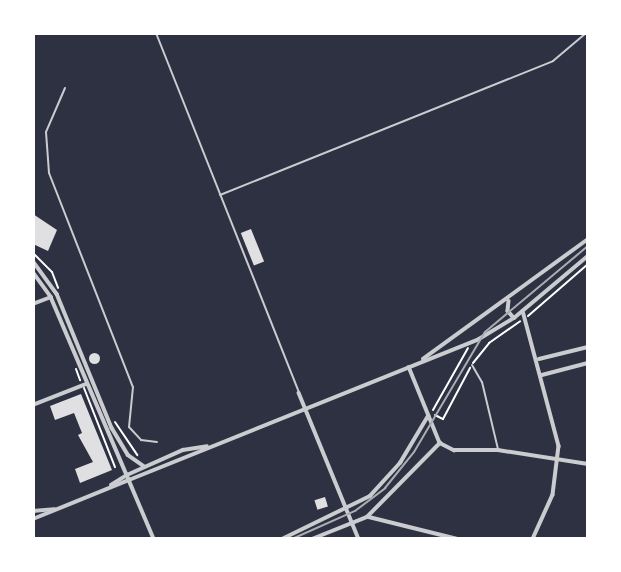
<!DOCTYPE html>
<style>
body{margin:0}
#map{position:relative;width:621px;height:572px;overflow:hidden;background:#2d3142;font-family:Manrope,sans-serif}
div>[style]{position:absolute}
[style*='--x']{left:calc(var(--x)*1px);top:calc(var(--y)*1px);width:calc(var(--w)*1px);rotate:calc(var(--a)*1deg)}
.building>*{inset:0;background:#e0e0e3;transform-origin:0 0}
.round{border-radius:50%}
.path>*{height:2px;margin:-1px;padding:0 1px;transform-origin:1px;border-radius:1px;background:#fff}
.service>*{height:2px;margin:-1px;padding:0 1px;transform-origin:1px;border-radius:1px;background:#caccd0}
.minor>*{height:3.5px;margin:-1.75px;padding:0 1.75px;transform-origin:1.75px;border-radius:1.75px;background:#caccd0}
.tertiary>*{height:3.5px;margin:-1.75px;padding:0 1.75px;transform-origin:1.75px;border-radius:1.75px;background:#caccd0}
.tram>*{height:2px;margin:-1px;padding:0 1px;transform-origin:1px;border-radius:1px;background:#abadb3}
span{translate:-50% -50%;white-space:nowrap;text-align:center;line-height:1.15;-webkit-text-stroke:5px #fff;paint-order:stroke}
.frame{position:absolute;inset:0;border:35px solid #fff;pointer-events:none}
</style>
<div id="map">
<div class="building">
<i style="clip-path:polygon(33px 214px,57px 230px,48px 251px,33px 244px)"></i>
<i style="left:251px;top:229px;width:35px;height:11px;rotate:68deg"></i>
<i class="round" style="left:88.5px;top:352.5px;width:11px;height:11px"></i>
<i style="clip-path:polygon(81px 394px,112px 470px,80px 483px,75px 469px,93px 462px,78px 435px,82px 433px,74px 413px,55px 420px,50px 406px)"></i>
<i style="left:325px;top:497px;width:10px;height:11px;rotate:73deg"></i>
</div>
<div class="path">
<i style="--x:33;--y:253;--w:27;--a:45"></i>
<i style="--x:52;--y:272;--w:17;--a:69"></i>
<i style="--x:528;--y:316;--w:79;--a:-40.9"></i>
<i style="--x:473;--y:363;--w:26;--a:-51"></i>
<i style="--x:489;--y:343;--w:38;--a:-35"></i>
<i style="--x:76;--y:369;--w:12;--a:70"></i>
<i style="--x:84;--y:388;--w:85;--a:68.6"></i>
<i style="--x:433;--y:410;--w:71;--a:-60.6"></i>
<i style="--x:435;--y:415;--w:9;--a:27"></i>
<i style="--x:443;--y:419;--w:58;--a:-62.1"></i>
<i style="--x:115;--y:422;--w:40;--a:56"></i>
</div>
<div class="service">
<i style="--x:156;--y:33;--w:387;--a:68.3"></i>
<i style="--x:65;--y:88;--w:48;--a:113.4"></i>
<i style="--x:46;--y:132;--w:41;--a:85.8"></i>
<i style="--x:49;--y:173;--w:230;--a:68.6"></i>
<i style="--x:133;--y:387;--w:40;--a:95.7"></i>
<i style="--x:129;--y:427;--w:18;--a:47"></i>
<i style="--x:141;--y:440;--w:16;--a:7"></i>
<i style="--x:220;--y:195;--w:359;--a:-21.9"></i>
<i style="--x:553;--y:61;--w:43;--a:-40.3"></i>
<i style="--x:472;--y:365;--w:20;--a:60"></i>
<i style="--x:482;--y:382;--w:69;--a:76.6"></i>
</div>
<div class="minor">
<i style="--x:33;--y:304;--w:19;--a:-21"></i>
<i style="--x:523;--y:311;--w:140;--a:75.1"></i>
<i style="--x:559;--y:446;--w:49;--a:97"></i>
<i style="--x:553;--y:495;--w:48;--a:114.4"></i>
<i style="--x:539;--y:359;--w:50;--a:-13.8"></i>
<i style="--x:409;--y:367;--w:82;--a:67.8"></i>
<i style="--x:542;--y:375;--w:48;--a:-14.6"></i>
<i style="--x:299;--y:393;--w:158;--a:67.7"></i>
<i style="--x:33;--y:405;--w:57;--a:-21.6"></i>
<i style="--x:440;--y:443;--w:16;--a:27"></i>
<i style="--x:454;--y:450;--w:44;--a:0"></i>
<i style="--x:498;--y:450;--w:91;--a:8.8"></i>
<i style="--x:111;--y:485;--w:19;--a:-32"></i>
<i style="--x:33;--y:511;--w:21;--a:-5"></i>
<i style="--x:369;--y:517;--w:92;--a:13.9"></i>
<i style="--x:33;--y:519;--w:104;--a:-22.1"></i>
<i style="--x:129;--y:480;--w:64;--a:67"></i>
<i style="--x:282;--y:539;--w:98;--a:-26"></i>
<i style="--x:370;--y:496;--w:45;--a:-47.7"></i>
<i style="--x:400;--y:463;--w:55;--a:-59.2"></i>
<i style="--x:312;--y:539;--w:59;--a:-21.8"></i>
<i style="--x:367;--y:517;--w:104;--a:-45.4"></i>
</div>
<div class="tertiary">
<i style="--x:33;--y:261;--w:41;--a:54"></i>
<i style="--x:57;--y:294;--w:145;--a:67.7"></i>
<i style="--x:112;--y:428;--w:31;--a:59"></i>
<i style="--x:128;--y:455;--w:19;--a:35"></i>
<i style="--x:33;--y:272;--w:31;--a:54"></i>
<i style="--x:51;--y:297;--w:199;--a:66.9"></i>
<i style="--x:129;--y:480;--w:377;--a:-21.9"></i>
<i style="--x:479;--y:339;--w:41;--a:-31"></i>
<i style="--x:514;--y:318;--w:97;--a:-40"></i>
<i style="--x:509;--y:301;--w:10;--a:96"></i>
<i style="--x:508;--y:311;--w:9;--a:49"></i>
<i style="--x:423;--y:359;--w:204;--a:-36"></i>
<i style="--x:127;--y:475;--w:61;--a:-24.1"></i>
<i style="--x:183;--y:450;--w:24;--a:-9"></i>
</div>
<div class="tram">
<i style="--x:292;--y:539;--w:69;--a:-24"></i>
<i style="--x:355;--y:511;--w:38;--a:-37"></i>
<i style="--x:385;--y:488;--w:46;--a:-51.1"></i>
<i style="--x:414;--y:452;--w:139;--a:-59.4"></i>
<i style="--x:485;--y:332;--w:134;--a:-39.9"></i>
</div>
<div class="frame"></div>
</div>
